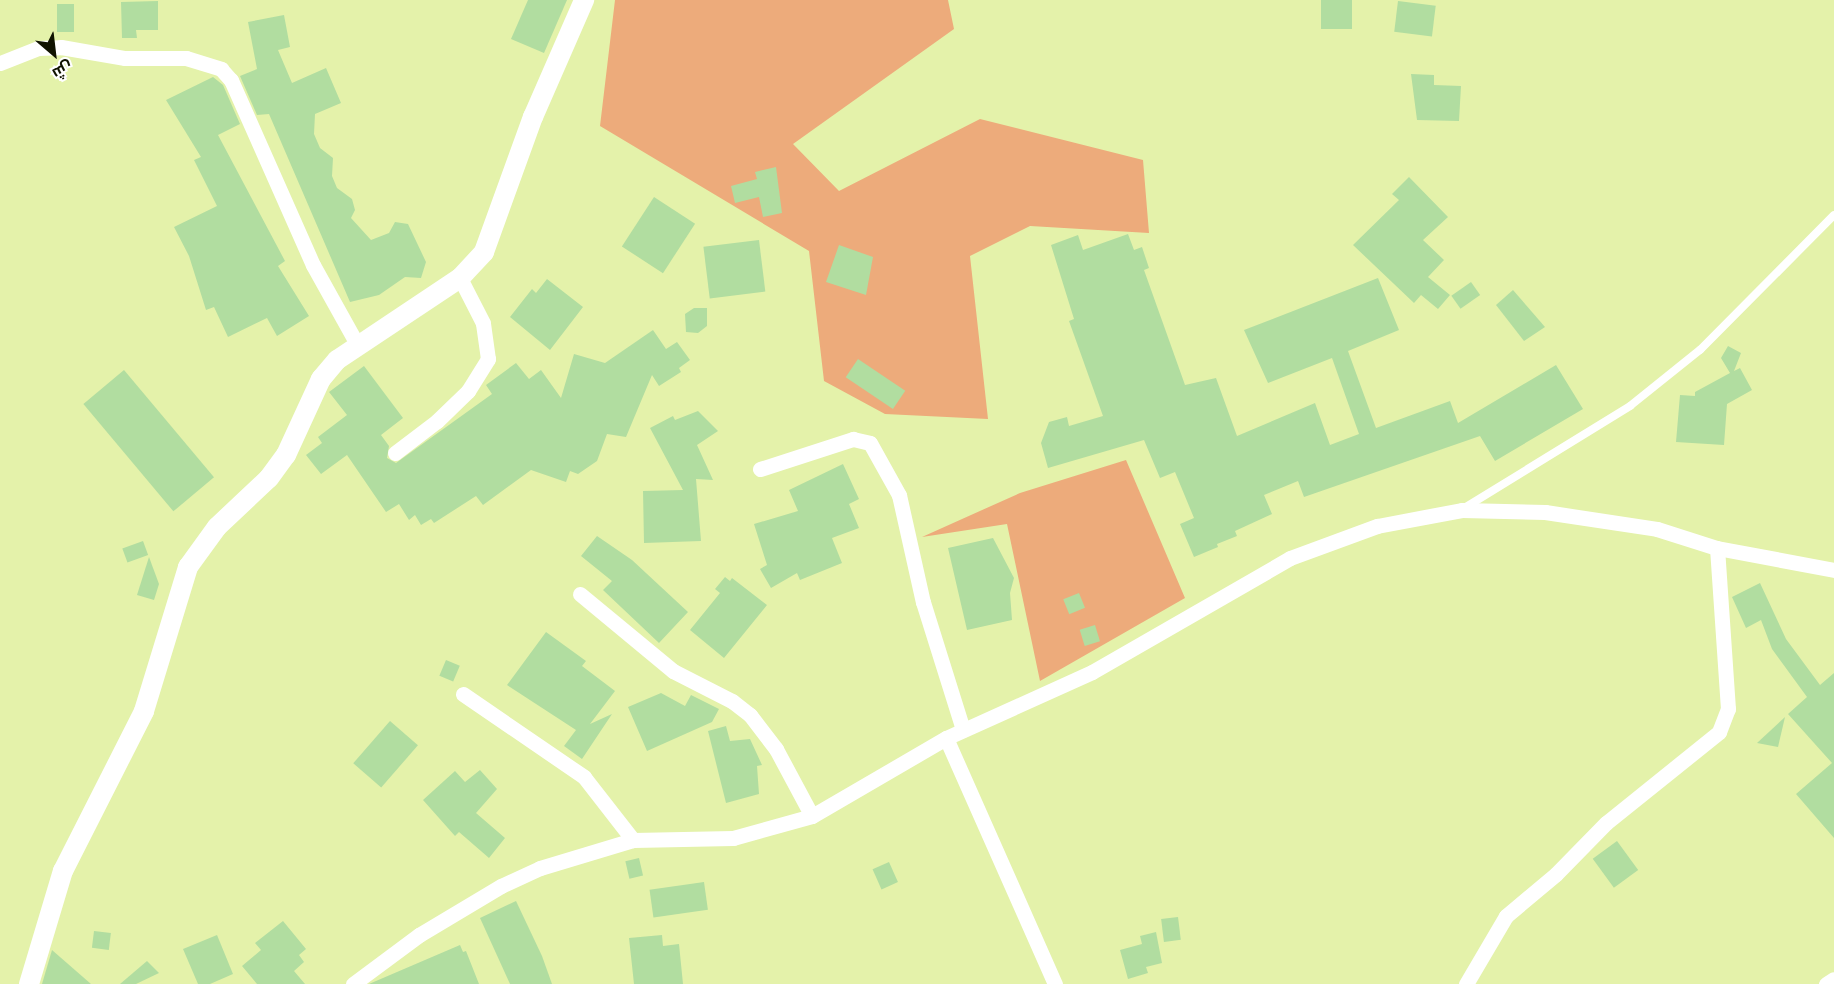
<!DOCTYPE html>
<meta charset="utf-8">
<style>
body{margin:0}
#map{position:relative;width:1834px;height:984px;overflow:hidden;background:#e4f2aa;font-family:Raleway,Cairo,sans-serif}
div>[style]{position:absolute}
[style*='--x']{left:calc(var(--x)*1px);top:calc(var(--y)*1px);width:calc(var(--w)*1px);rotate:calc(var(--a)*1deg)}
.green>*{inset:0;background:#edab7b}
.building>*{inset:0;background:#b1dda0;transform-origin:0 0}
.service>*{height:8px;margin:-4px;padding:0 4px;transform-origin:4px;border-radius:4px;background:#fff}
.minor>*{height:15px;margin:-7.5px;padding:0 7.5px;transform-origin:7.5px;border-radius:7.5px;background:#fff}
.tertiary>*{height:20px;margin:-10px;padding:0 10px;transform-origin:10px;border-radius:10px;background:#fff}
span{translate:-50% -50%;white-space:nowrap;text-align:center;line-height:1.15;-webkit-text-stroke:4.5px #fff;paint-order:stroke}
.north{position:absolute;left:24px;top:24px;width:60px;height:60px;-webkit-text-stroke:4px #fff;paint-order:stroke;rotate:152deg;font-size:16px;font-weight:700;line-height:24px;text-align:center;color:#101300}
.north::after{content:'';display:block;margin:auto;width:21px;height:27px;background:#101300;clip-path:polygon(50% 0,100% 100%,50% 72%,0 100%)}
</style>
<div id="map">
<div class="green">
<i style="clip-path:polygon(615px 0,948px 0,954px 29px,793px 144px,839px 191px,980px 119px,1143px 160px,1149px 233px,1030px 226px,970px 256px,988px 419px,885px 414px,824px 381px,809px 251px,600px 126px)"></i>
<i style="clip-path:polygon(1126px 460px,1185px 598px,1040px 681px,1007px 524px,922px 537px,1020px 493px)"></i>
</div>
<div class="building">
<i style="clip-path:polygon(528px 0,567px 0,544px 53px,511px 39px)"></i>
<i style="left:1321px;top:0;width:31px;height:29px"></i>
<i style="clip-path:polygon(158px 1px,158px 30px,136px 30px,137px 38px,122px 38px,121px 2px)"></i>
<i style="left:1398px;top:1px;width:38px;height:31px;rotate:7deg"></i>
<i style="left:57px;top:4px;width:17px;height:28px"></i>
<i style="clip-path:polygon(284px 15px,290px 47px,278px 50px,292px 83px,326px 68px,341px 103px,315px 114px,314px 134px,320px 148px,333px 158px,332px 176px,337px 188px,352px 199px,355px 210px,351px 218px,371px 240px,389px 233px,395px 222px,408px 224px,426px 262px,421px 278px,405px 277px,379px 295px,350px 302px,269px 114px,257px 115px,240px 76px,257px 69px,248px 22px)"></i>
<i style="clip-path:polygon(1411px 74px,1434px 75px,1434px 85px,1461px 86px,1459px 121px,1417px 120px)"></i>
<i style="clip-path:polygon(213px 77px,223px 85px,240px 124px,218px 135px,285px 261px,278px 266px,309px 316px,277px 336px,267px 318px,228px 337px,214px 307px,206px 310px,189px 256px,174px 227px,217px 206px,194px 160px,201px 157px,166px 100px)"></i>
<i style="clip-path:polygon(776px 167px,782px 213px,763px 217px,759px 197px,735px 203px,731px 186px,757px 179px,755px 172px)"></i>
<i style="clip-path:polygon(1409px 177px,1448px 217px,1423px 240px,1444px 260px,1428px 277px,1450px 295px,1438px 309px,1421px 295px,1414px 303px,1353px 245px,1399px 200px,1392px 194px)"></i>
<i style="left:654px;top:197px;width:49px;height:59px;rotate:33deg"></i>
<i style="clip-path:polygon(1128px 234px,1134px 250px,1142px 247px,1149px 268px,1144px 270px,1185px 385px,1216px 378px,1237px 436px,1315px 403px,1330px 445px,1359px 434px,1332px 358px,1268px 383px,1244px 330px,1378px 278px,1399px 330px,1348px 351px,1376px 428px,1450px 401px,1458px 423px,1556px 365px,1583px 409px,1495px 461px,1480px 436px,1304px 497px,1298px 481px,1264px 495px,1272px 514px,1235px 531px,1237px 536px,1217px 544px,1218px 547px,1194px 557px,1180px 524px,1194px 518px,1175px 472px,1160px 478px,1144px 440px,1048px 468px,1041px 443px,1049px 422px,1067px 417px,1069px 426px,1103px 416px,1069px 321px,1074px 319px,1051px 245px,1078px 235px,1083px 250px)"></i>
<i style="left:759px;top:240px;width:52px;height:56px;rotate:83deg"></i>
<i style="clip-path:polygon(839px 245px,873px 257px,866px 295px,826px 282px)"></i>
<i style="clip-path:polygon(547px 279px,583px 307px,550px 350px,510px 317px,532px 289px,536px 293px)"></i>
<i style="left:1471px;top:282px;width:16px;height:24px;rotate:55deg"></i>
<i style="clip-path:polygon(1513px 290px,1545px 327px,1524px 341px,1496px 305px)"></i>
<i style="clip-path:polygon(694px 308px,707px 308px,707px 326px,698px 333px,686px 332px,685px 314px)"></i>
<i style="clip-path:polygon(653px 330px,666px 349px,677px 342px,690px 360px,679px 368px,681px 372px,659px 386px,652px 375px,626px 437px,607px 434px,597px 461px,578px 474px,570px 471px,566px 482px,531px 470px,483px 505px,476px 496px,434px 523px,431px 519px,421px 525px,415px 515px,409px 520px,399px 504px,386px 512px,347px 455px,321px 474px,306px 455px,322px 443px,318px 437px,347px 415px,329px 392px,364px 366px,403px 418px,381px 435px,389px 446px,387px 458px,396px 463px,492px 394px,486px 385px,516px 363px,529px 379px,541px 370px,561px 398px,574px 354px,605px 363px)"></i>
<i style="clip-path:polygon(1728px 346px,1741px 353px,1734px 371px,1740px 368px,1752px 390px,1727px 404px,1724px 445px,1676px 442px,1680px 395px,1695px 396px,1695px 392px,1730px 373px,1721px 358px)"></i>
<i style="left:858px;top:359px;width:57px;height:22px;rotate:34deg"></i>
<i style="left:124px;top:370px;width:140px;height:53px;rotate:50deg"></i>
<i style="clip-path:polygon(698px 411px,718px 431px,697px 445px,713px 480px,696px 479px,701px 541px,644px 543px,643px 491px,683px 490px,650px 428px,673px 416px,675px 420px)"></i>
<i style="clip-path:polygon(843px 464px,859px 499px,849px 504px,859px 528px,832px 538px,842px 563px,800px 580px,797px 573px,771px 588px,760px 569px,767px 565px,754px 524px,798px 511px,789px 490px)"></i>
<i style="clip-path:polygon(597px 536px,632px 560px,688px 612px,659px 643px,603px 590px,612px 581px,581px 556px)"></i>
<i style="clip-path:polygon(993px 538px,1014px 578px,1010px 593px,1012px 620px,967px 630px,948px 548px)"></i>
<i style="left:143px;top:541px;width:15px;height:22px;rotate:70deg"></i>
<i style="clip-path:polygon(149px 557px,159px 584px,154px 600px,137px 595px)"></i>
<i style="clip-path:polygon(725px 577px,730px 581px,732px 578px,767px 605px,724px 658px,690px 630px,720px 593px,715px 589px)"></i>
<i style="clip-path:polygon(1760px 583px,1786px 639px,1820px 685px,1834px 673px,1834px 838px,1796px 794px,1832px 763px,1788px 714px,1807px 697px,1772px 649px,1761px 620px,1746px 628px,1732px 597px)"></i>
<i style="left:1079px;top:593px;width:16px;height:17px;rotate:68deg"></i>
<i style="left:1095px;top:625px;width:17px;height:16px;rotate:73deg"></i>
<i style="clip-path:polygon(546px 632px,586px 661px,582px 666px,615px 691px,590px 724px,612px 714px,582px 759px,564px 746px,576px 730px,507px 685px)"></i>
<i style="left:446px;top:660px;width:15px;height:17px;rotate:23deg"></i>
<i style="clip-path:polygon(661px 693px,685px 706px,691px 695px,719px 709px,712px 722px,647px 751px,628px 707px)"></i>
<i style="clip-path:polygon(1785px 717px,1778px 747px,1757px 743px)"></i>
<i style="left:390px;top:721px;width:37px;height:56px;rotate:41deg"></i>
<i style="clip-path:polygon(726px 726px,730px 741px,750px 739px,762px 765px,757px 766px,759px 794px,726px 803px,708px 731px)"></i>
<i style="clip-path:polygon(480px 770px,497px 789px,476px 813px,505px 838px,489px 858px,459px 832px,455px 836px,423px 800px,455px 771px,465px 782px)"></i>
<i style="left:1617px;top:841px;width:36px;height:30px;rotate:54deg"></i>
<i style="left:639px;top:858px;width:18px;height:14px;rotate:77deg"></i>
<i style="left:889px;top:862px;width:22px;height:18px;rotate:66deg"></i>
<i style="left:704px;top:882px;width:28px;height:55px;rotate:82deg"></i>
<i style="clip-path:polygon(516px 901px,542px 956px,552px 984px,510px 984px,480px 918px)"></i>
<i style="left:1178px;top:917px;width:23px;height:17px;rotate:83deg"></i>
<i style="clip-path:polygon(283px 921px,306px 949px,299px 955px,304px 962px,294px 971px,305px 984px,257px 984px,242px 966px,261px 950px,255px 943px)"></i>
<i style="left:94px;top:931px;width:17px;height:17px;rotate:7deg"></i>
<i style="clip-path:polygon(1156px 932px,1162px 963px,1146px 967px,1148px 973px,1128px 979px,1120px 950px,1142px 944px,1140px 936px)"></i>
<i style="clip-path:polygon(217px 935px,233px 974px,210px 984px,198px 984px,183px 949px)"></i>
<i style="clip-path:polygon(662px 935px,663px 946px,679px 944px,683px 984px,634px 984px,629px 938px)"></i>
<i style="clip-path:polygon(460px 945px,463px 952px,466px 951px,479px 984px,369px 984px)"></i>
<i style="clip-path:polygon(52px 950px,91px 984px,42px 984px)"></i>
<i style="clip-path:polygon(147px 961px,159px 973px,136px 984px,120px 984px)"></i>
</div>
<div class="service">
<i style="--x:1466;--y:507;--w:193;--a:-31.6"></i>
<i style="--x:1630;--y:406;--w:90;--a:-38.7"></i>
<i style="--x:1700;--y:350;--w:190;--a:-45.2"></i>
</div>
<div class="minor">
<i style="--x:0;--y:63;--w:41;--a:-21.5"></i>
<i style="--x:38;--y:48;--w:23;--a:-2"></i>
<i style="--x:61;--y:47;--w:65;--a:9.8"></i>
<i style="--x:125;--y:58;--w:61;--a:0"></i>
<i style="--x:186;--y:58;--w:37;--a:17"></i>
<i style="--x:221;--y:69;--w:15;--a:48"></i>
<i style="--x:231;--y:80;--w:202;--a:66.1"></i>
<i style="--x:313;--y:265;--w:90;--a:60.9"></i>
<i style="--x:395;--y:453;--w:53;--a:-37.3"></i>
<i style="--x:437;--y:421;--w:43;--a:-44.1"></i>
<i style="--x:468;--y:391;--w:38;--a:-58"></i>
<i style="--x:488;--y:359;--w:36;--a:-98"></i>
<i style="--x:483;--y:323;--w:51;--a:-117.1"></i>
<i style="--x:760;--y:469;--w:98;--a:-17.9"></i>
<i style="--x:853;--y:439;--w:17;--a:13"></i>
<i style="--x:870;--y:443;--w:60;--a:60.9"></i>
<i style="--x:899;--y:495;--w:110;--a:77.4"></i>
<i style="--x:923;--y:602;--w:134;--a:72.6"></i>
<i style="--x:580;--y:594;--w:121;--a:39.6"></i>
<i style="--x:673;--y:671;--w:66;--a:27"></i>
<i style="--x:732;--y:701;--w:23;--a:38"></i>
<i style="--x:750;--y:715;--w:43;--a:52.6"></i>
<i style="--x:776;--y:749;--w:76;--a:61.8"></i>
<i style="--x:463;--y:694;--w:147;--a:34.4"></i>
<i style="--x:584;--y:777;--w:80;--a:52.1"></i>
<i style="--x:946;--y:738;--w:269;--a:66.1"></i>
<i style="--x:353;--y:984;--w:82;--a:-36.6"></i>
<i style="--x:419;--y:935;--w:96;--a:-30.9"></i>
<i style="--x:501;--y:886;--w:43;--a:-24.8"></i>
<i style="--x:540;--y:868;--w:97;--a:-16.8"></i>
<i style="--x:633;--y:840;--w:100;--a:-1.1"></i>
<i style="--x:733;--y:838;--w:82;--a:-15.6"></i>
<i style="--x:812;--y:816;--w:155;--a:-30.2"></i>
<i style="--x:946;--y:738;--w:160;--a:-24.3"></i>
<i style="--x:1092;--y:672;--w:228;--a:-29.9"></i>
<i style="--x:1290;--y:558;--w:93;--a:-20.2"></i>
<i style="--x:1377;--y:526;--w:86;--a:-10.7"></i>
<i style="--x:1462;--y:510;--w:83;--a:1.4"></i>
<i style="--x:1545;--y:512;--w:113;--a:8.6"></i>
<i style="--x:1657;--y:529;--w:63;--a:17.6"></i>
<i style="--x:1717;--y:548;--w:119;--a:10.6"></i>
<i style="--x:1466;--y:984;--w:79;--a:-59.5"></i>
<i style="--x:1506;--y:916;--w:65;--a:-40"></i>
<i style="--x:1556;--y:874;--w:71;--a:-45.6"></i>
<i style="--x:1606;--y:823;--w:145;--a:-38.8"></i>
<i style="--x:1719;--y:732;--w:25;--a:-69"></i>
<i style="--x:1728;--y:709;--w:161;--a:-93.9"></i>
<i style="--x:1826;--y:984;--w:9;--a:-32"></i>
</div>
<div class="tertiary">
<i style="--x:29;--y:984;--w:118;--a:-73.3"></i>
<i style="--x:63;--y:871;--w:179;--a:-63.1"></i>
<i style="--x:144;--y:711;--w:151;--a:-73"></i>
<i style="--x:188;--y:567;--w:49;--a:-54.1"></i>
<i style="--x:217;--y:527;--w:71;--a:-43.3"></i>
<i style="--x:269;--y:478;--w:29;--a:-54"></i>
<i style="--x:286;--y:455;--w:84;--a:-65.3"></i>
<i style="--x:321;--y:379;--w:25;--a:-50"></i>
<i style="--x:337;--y:360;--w:148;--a:-33.7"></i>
<i style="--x:460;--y:278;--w:35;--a:-47"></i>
<i style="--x:484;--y:252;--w:144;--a:-70.1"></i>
<i style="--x:533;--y:117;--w:128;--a:-66.4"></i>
</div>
<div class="north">ش</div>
</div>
